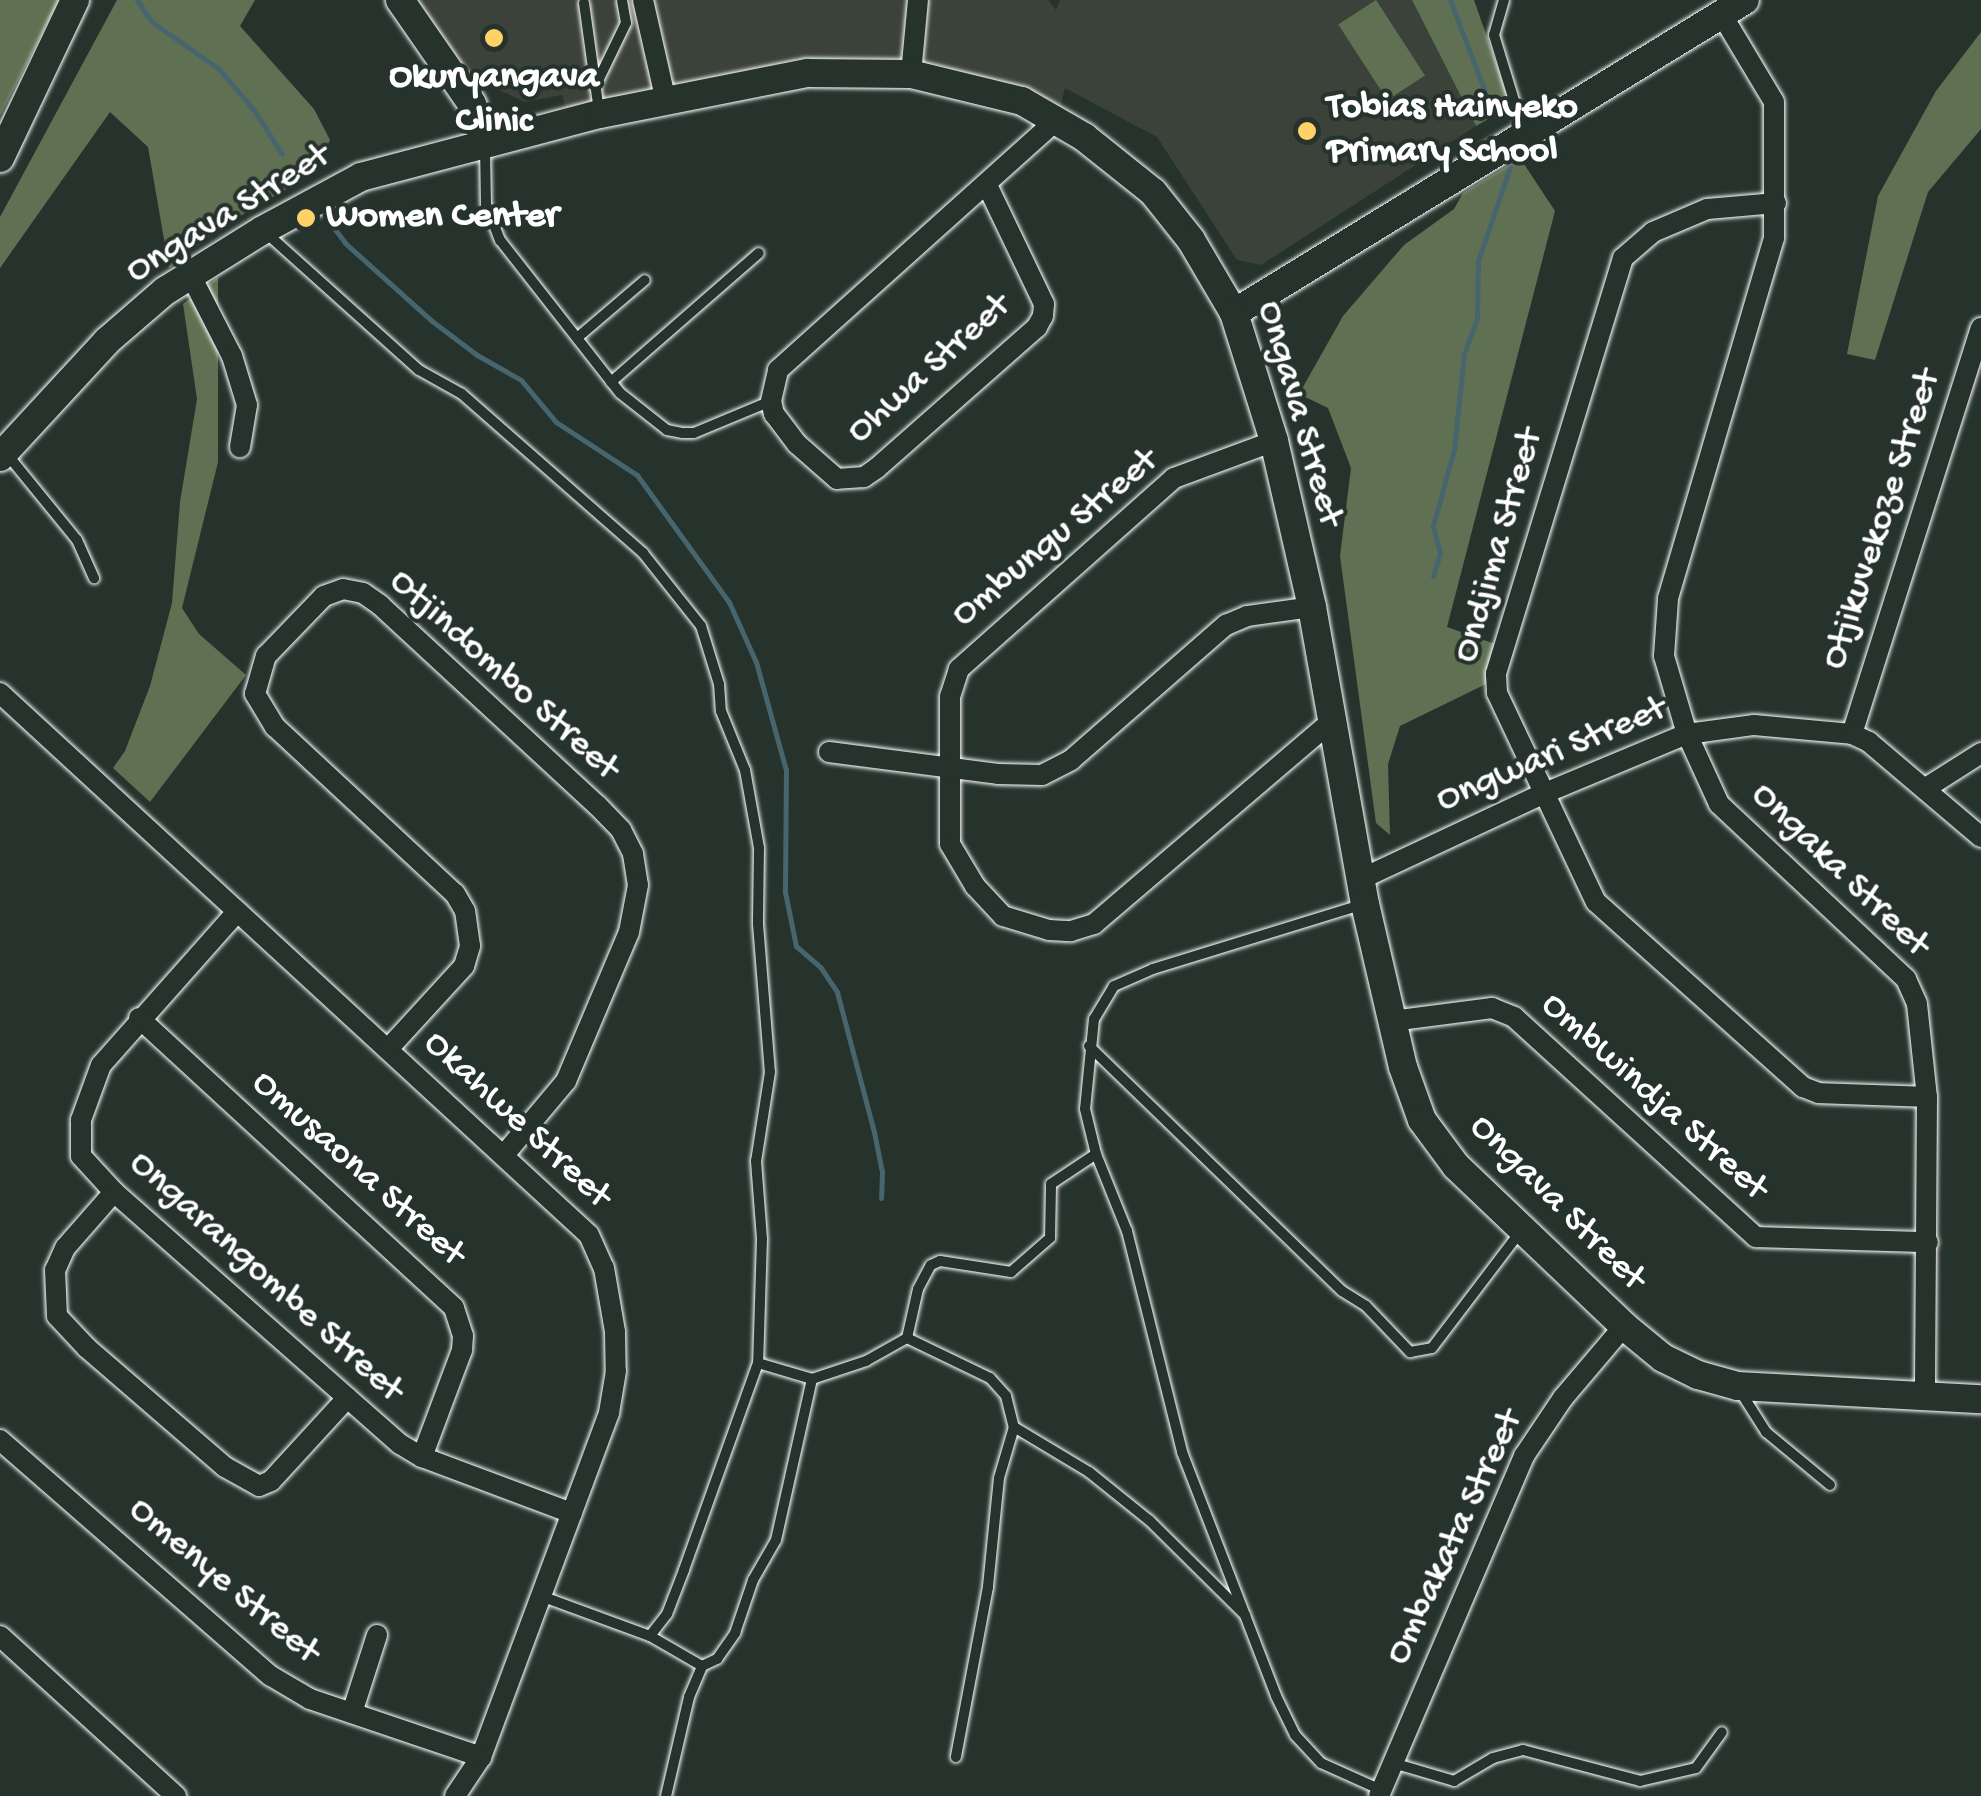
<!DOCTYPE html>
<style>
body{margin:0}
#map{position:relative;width:1981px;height:1796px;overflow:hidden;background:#26332d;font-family:"Gochi Hand",sans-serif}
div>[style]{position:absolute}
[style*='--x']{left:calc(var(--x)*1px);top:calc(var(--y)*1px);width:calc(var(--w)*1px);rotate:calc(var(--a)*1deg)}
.built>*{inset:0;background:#3b4239}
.green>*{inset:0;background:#607153;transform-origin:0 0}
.stream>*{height:5px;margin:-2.5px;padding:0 2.5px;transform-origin:2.5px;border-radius:2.5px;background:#47656d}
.roads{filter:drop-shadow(0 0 2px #fff) drop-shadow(0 0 2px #fff)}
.lane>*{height:10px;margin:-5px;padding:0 5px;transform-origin:5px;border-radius:5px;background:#26332d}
.street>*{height:20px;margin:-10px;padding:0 10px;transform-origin:10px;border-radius:10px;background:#26332d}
.secondary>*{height:28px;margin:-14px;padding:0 14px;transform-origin:14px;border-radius:14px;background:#26332d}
.dots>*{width:28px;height:28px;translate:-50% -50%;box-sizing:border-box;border:5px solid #26332d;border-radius:50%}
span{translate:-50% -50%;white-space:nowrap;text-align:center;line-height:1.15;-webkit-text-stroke:8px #26332d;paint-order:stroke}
.poi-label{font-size:38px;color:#fff;font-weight:700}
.left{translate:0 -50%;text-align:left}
.street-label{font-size:38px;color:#fff}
</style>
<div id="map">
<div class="built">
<i style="clip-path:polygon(419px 0,1048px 0,1056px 10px,1060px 0,1412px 0,1476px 126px,1261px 265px,1237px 260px,1157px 137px,1065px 88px,1057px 120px,853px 70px,570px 122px,562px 95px,525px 102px,467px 75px)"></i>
</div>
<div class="green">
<i style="clip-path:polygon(0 0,59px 0,0 116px)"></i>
<i style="clip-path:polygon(117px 0,255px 0,240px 26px,314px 109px,330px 140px,319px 162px,300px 181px,223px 226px,169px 268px,148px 147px,110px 112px,0 268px,0 217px)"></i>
<i style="left:1376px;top:0;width:90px;height:45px;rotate:57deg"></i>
<i style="clip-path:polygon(1412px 0,1474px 0,1511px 106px,1476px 126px)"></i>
<i style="clip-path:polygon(1981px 32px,1981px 129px,1928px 192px,1875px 360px,1847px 354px,1878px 196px,1936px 91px)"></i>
<i style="clip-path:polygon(1520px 158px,1555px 211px,1447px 627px,1495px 644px,1486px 684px,1400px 726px,1388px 764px,1390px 835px,1376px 823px,1340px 556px,1351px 468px,1328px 408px,1299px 394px,1343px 316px,1404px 245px,1454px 209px,1463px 193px)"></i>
<i style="clip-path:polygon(218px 277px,218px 462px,182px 608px,199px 634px,246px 675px,150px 802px,113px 768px,125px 751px,150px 686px,172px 603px,180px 502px,197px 399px,183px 304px)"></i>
</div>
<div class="stream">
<i style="--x:137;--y:0;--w:27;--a:56"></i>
<i style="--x:152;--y:22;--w:82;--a:35"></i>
<i style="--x:219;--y:69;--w:54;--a:49.5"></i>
<i style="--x:254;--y:110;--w:52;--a:57.5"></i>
<i style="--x:1450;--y:0;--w:123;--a:69.1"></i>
<i style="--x:325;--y:216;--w:34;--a:53"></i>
<i style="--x:345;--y:243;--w:117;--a:41.9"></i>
<i style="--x:432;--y:321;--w:56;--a:37.1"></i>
<i style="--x:477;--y:355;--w:51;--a:29.6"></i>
<i style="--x:521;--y:380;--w:55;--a:50.2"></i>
<i style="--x:556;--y:422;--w:97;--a:33.2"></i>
<i style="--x:637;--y:475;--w:157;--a:54.1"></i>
<i style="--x:729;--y:602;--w:66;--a:65.8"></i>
<i style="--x:756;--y:662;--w:112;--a:74.5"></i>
<i style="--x:786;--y:770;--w:122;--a:90.5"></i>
<i style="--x:785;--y:892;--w:55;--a:78.5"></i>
<i style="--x:796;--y:946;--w:33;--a:41"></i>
<i style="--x:821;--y:968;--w:29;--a:56"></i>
<i style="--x:837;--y:992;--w:145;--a:75.2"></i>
<i style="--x:874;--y:1132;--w:41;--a:78.7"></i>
<i style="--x:882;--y:1172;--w:26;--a:92"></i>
<i style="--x:1433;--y:576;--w:24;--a:-73"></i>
<i style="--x:1440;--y:553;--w:28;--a:-105"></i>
<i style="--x:1433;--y:526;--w:80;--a:-74.7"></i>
<i style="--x:1454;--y:449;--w:96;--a:-84"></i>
<i style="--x:1464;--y:354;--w:38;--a:-70"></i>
<i style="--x:1477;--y:318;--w:57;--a:-89"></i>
<i style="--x:1478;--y:261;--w:99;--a:-71.2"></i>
</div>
<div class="roads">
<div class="lane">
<i style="--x:1504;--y:0;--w:36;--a:106"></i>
<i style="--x:1494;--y:35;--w:102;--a:73"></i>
<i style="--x:584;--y:3;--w:109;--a:82.1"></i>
<i style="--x:595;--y:87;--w:71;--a:-64.2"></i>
<i style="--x:626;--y:23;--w:23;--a:-100"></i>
<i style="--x:485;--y:148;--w:56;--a:89"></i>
<i style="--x:486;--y:204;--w:39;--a:69"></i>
<i style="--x:500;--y:240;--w:194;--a:51.9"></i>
<i style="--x:620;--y:393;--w:60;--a:38.2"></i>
<i style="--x:667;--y:430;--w:15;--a:11"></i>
<i style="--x:682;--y:433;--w:12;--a:0"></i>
<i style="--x:694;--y:433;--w:83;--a:-22.6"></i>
<i style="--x:264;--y:231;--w:208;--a:41.9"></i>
<i style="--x:419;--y:370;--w:49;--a:29.2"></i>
<i style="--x:462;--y:394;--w:241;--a:41.3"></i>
<i style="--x:643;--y:553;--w:93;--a:51.5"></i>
<i style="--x:701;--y:626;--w:61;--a:72.8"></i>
<i style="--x:719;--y:684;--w:27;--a:86"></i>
<i style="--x:721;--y:711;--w:64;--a:67.9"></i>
<i style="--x:745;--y:770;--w:79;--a:79.8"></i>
<i style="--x:759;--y:848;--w:76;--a:90.8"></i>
<i style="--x:758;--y:924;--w:148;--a:85.4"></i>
<i style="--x:770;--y:1072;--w:90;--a:98.9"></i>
<i style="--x:756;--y:1161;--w:78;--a:85.6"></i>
<i style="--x:762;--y:1239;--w:124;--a:91.8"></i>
<i style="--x:758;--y:1363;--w:220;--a:109.7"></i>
<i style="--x:684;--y:1570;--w:47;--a:111.1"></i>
<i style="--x:667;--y:1614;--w:28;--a:128"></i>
<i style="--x:577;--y:338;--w:89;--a:-40.5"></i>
<i style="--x:611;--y:382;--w:196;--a:-41.1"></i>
<i style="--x:6;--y:453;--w:112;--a:50.8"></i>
<i style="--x:77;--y:540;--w:42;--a:65.9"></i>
<i style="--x:1364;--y:904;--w:221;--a:162.9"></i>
<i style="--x:1153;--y:969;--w:43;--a:156.4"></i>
<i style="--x:1114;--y:986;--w:39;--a:121"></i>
<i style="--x:1094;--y:1019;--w:90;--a:95.7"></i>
<i style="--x:1085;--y:1109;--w:46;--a:76.3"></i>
<i style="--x:1096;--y:1154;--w:83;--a:68.1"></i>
<i style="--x:1127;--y:1231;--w:228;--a:76"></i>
<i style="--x:1182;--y:1452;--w:261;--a:68.9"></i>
<i style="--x:1276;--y:1696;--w:43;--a:64"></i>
<i style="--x:1295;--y:1735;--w:38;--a:47"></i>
<i style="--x:1321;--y:1763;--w:66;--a:24.2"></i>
<i style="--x:1089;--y:1046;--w:352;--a:44.1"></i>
<i style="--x:1342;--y:1291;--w:28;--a:32"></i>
<i style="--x:1366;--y:1306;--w:64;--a:46.3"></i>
<i style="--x:1410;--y:1352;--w:22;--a:-10"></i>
<i style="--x:1432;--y:1348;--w:146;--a:-52.8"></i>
<i style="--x:907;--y:1338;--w:50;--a:-77.3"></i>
<i style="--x:918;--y:1289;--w:27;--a:-62"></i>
<i style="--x:931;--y:1265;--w:10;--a:-24"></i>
<i style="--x:940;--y:1261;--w:72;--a:8.8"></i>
<i style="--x:1011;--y:1272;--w:52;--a:-41.1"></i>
<i style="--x:1050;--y:1238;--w:54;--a:-88.9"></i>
<i style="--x:1051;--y:1184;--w:54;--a:-33.7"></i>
<i style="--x:758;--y:1363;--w:56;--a:16.5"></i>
<i style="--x:812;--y:1379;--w:57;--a:-18.4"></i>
<i style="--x:866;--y:1361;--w:47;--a:-29.3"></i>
<i style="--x:907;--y:1338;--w:92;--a:25.7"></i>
<i style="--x:990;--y:1378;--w:24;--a:48"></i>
<i style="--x:1006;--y:1396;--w:32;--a:76"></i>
<i style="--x:1014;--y:1427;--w:53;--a:106.4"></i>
<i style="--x:999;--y:1478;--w:110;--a:95.8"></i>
<i style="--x:988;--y:1587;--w:173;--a:100.7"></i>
<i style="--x:1740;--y:1391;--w:49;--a:57.6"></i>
<i style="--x:1766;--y:1432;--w:83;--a:39.6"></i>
<i style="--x:1014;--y:1427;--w:87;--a:31"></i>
<i style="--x:1089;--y:1472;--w:78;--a:38.8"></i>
<i style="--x:1150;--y:1521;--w:134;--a:44.7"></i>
<i style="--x:541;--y:1596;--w:116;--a:20.2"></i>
<i style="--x:650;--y:1636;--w:60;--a:30"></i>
<i style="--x:1393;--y:1763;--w:64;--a:16.4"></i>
<i style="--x:1454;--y:1781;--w:45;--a:-30.5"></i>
<i style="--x:1493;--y:1758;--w:31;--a:-15"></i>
<i style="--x:1523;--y:1750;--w:121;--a:14.8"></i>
<i style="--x:1640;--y:1781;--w:57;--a:-13.1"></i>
<i style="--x:1696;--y:1768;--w:44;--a:-54.2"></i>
<i style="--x:666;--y:1796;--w:102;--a:-76.9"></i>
<i style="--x:689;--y:1697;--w:34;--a:-67"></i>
<i style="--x:702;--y:1666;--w:17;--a:-25"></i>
<i style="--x:717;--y:1659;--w:32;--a:-55"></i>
<i style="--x:735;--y:1633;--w:56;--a:-71.2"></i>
<i style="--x:753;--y:1580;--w:46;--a:-60.1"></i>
<i style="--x:776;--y:1540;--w:165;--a:-77.4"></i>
</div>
<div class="street">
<i style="--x:643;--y:0;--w:104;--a:77.2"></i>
<i style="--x:1722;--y:15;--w:101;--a:59.1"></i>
<i style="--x:1774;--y:102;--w:136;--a:90"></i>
<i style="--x:1774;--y:238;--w:376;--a:106.4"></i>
<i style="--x:1668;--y:599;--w:57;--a:94"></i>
<i style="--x:1664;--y:656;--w:81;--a:73.6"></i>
<i style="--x:1687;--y:734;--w:77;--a:65.4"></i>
<i style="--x:1719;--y:804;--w:256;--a:43.1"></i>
<i style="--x:1906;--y:979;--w:27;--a:66"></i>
<i style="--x:1917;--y:1004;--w:94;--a:83.9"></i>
<i style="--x:1927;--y:1097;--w:299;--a:90.4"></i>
<i style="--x:911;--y:74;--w:74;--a:-84.6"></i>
<i style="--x:987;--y:185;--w:132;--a:64.4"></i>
<i style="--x:1044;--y:304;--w:12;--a:95"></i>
<i style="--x:1043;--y:316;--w:13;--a:119"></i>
<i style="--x:1037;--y:327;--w:213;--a:138.6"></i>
<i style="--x:877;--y:468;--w:16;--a:145"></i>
<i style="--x:864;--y:477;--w:27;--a:176"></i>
<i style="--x:837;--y:479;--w:53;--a:-138.8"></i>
<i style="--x:797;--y:444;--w:38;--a:-127"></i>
<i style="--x:774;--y:414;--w:13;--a:-103"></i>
<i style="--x:771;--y:401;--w:32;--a:-77"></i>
<i style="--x:778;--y:370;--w:375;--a:-41.9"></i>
<i style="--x:1776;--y:203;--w:69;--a:175"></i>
<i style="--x:1707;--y:209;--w:59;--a:156.9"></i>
<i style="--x:1653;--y:232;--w:40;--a:139"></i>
<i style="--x:1623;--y:258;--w:435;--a:107"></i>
<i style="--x:1496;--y:674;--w:19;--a:87"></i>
<i style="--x:1497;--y:693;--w:231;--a:64.7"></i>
<i style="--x:1596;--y:902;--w:278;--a:41.8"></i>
<i style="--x:1803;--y:1087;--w:17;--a:21"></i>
<i style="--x:1819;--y:1093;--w:108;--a:2.1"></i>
<i style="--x:192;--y:278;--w:88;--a:62.9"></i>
<i style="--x:232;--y:356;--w:51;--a:73"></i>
<i style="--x:247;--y:405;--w:43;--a:99.5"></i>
<i style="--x:1274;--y:441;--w:107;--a:159.7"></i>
<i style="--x:1174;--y:478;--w:288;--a:138.4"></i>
<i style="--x:959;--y:669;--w:28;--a:108"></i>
<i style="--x:950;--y:696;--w:148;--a:90"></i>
<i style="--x:950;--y:844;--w:49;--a:59.2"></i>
<i style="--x:975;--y:886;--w:41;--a:47"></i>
<i style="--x:1003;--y:916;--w:48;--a:16.9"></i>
<i style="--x:1049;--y:930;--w:22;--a:3"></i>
<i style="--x:1071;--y:931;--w:24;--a:-17"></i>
<i style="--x:1094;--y:924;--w:316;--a:-40.5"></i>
<i style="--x:0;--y:693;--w:800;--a:42.62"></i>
<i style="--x:589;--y:1235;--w:36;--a:66"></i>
<i style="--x:604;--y:1268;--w:65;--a:80.2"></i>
<i style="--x:615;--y:1332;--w:39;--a:89"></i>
<i style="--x:616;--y:1371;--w:43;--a:99.5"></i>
<i style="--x:609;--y:1413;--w:367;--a:110.4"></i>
<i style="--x:481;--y:1757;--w:47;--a:123.7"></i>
<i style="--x:1852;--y:734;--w:426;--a:-72.4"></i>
<i style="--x:829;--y:752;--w:170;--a:7.4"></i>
<i style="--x:998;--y:774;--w:44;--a:1.3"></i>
<i style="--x:1042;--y:775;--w:33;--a:-27"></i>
<i style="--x:1071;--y:760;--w:206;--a:-41.1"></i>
<i style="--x:1226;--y:625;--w:23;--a:-23"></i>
<i style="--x:1247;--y:616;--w:66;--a:-7.9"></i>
<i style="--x:1926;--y:788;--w:65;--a:-32.5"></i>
<i style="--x:1361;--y:879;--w:203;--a:-25.1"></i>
<i style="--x:1545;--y:793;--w:154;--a:-22.6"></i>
<i style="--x:1687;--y:734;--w:68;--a:-7.7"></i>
<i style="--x:1754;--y:725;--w:98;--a:5.2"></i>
<i style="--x:1852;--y:734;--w:19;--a:25"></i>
<i style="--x:1869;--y:742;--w:147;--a:40.3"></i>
<i style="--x:236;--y:913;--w:203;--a:131.6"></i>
<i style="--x:101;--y:1065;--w:59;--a:110"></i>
<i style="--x:81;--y:1120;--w:36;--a:90"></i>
<i style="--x:81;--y:1156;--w:49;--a:47.5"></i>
<i style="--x:114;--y:1192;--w:381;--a:41.4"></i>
<i style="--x:400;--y:1444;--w:26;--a:31"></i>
<i style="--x:422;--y:1457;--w:160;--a:20.5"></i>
<i style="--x:139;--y:1018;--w:428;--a:42.6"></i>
<i style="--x:454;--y:1308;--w:29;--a:72"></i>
<i style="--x:463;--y:1336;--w:14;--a:94"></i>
<i style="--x:462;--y:1350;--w:114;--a:110.5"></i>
<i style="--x:1392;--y:1021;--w:101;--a:-7.4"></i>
<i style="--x:1492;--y:1008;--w:24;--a:22"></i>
<i style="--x:1514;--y:1017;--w:327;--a:42.3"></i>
<i style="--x:1756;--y:1237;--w:172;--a:1.7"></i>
<i style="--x:388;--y:1049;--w:113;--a:-47.5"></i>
<i style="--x:464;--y:966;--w:21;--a:-73"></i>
<i style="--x:470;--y:946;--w:35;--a:-98"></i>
<i style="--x:465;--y:911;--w:20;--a:-120"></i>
<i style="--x:455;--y:894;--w:246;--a:-137.1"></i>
<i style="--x:275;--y:727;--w:39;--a:-121"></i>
<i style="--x:255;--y:694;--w:40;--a:-74"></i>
<i style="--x:266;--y:656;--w:83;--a:-46"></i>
<i style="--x:324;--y:596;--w:20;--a:-20"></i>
<i style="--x:343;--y:589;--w:20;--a:11"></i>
<i style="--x:363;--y:593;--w:21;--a:35"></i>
<i style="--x:380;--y:605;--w:295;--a:42.7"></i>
<i style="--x:597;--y:805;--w:35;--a:46"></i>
<i style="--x:621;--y:830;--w:27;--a:63"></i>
<i style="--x:633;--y:854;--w:31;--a:81"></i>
<i style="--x:638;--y:885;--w:48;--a:100.8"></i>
<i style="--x:629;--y:932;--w:162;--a:112.9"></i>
<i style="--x:566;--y:1081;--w:97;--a:130"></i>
<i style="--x:114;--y:1192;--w:74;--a:131.2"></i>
<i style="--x:65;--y:1248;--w:24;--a:114"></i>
<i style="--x:55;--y:1270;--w:46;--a:87.5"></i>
<i style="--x:57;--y:1316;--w:44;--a:46.8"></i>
<i style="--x:87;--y:1348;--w:182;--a:40.8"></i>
<i style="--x:225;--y:1467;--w:39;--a:29"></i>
<i style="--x:259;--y:1486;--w:13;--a:-23"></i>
<i style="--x:271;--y:1481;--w:113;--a:-47.5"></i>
<i style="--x:0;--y:1440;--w:359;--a:41.1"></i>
<i style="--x:271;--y:1676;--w:45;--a:30.5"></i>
<i style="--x:310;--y:1699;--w:181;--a:18.7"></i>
<i style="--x:0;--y:1636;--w:238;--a:42.3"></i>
<i style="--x:352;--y:1713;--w:82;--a:-72.2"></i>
<i style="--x:1379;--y:1796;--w:370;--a:-66.9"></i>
<i style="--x:1524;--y:1456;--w:70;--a:-56.1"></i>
<i style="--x:1563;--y:1398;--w:94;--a:-49.7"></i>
</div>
<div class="secondary">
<i style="--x:400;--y:0;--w:126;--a:55.3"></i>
<i style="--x:472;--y:104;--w:41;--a:71.6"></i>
<i style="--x:0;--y:158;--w:175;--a:-64.6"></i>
<i style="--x:1234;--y:313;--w:599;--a:-31.49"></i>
<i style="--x:0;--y:457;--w:158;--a:-47.3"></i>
<i style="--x:107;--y:341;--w:77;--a:-40.8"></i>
<i style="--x:165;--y:291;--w:115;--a:-31.9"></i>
<i style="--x:263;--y:230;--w:111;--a:-28.4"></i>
<i style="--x:361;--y:177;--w:247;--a:-14.8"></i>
<i style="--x:600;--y:114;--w:212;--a:-11.2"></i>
<i style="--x:808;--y:73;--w:103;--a:0.6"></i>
<i style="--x:911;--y:74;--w:114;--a:13.7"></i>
<i style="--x:1022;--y:101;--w:72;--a:30.1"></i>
<i style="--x:1084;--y:137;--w:88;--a:38.6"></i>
<i style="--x:1153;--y:192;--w:61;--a:51.6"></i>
<i style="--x:1191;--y:240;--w:85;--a:59.5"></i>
<i style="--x:1234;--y:313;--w:134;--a:72.6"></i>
<i style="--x:1274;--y:441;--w:170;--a:77.1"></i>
<i style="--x:1312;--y:607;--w:302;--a:79.9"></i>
<i style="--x:1365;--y:904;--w:167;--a:76.9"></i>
<i style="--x:1403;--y:1067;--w:56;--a:70.3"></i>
<i style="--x:1422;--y:1120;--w:57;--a:53.5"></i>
<i style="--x:1456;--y:1166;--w:232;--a:43.6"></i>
<i style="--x:1624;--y:1326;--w:50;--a:39.4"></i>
<i style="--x:1663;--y:1358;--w:39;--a:26"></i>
<i style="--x:1698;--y:1375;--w:41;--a:15.4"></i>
<i style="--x:1738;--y:1386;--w:243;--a:3.1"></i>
</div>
</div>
<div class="dots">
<i style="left:494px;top:38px;background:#ffd166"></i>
<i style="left:1307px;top:131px;background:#ffd166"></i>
<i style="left:306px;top:218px;background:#ffd166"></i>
</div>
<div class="poi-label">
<span style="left:494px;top:101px">Okuryangava<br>Clinic</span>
<span class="left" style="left:1327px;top:131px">Tobias Hainyeko<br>Primary School</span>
<span class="left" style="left:326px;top:218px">Women Center</span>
</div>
<div class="street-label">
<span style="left:229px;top:215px;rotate:-32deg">Ongava Street</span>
<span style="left:930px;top:370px;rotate:-42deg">Ohwa Street</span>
<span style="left:1298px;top:414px;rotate:74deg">Ongava Street</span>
<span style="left:1883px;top:520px;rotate:-72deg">Otjikuvekoze Street</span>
<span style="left:1056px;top:539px;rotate:-40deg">Ombungu Street</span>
<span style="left:1500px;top:546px;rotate:-74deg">Ondjima Street</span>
<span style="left:503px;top:676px;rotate:42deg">Otjindombo Street</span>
<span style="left:1552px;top:756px;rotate:-23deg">Ongwari Street</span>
<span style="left:1839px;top:871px;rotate:44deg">Ongaka Street</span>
<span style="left:1653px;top:1098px;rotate:42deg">Ombwindja Street</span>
<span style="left:516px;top:1121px;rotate:43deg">Okahwe Street</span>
<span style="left:357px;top:1170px;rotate:42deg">Omusaona Street</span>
<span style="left:1556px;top:1204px;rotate:45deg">Ongava Street</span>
<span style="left:265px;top:1278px;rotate:42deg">Ongarangombe Street</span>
<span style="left:1456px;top:1538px;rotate:-65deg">Ombakata Street</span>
<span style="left:223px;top:1582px;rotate:40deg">Omenye Street</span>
</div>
</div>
